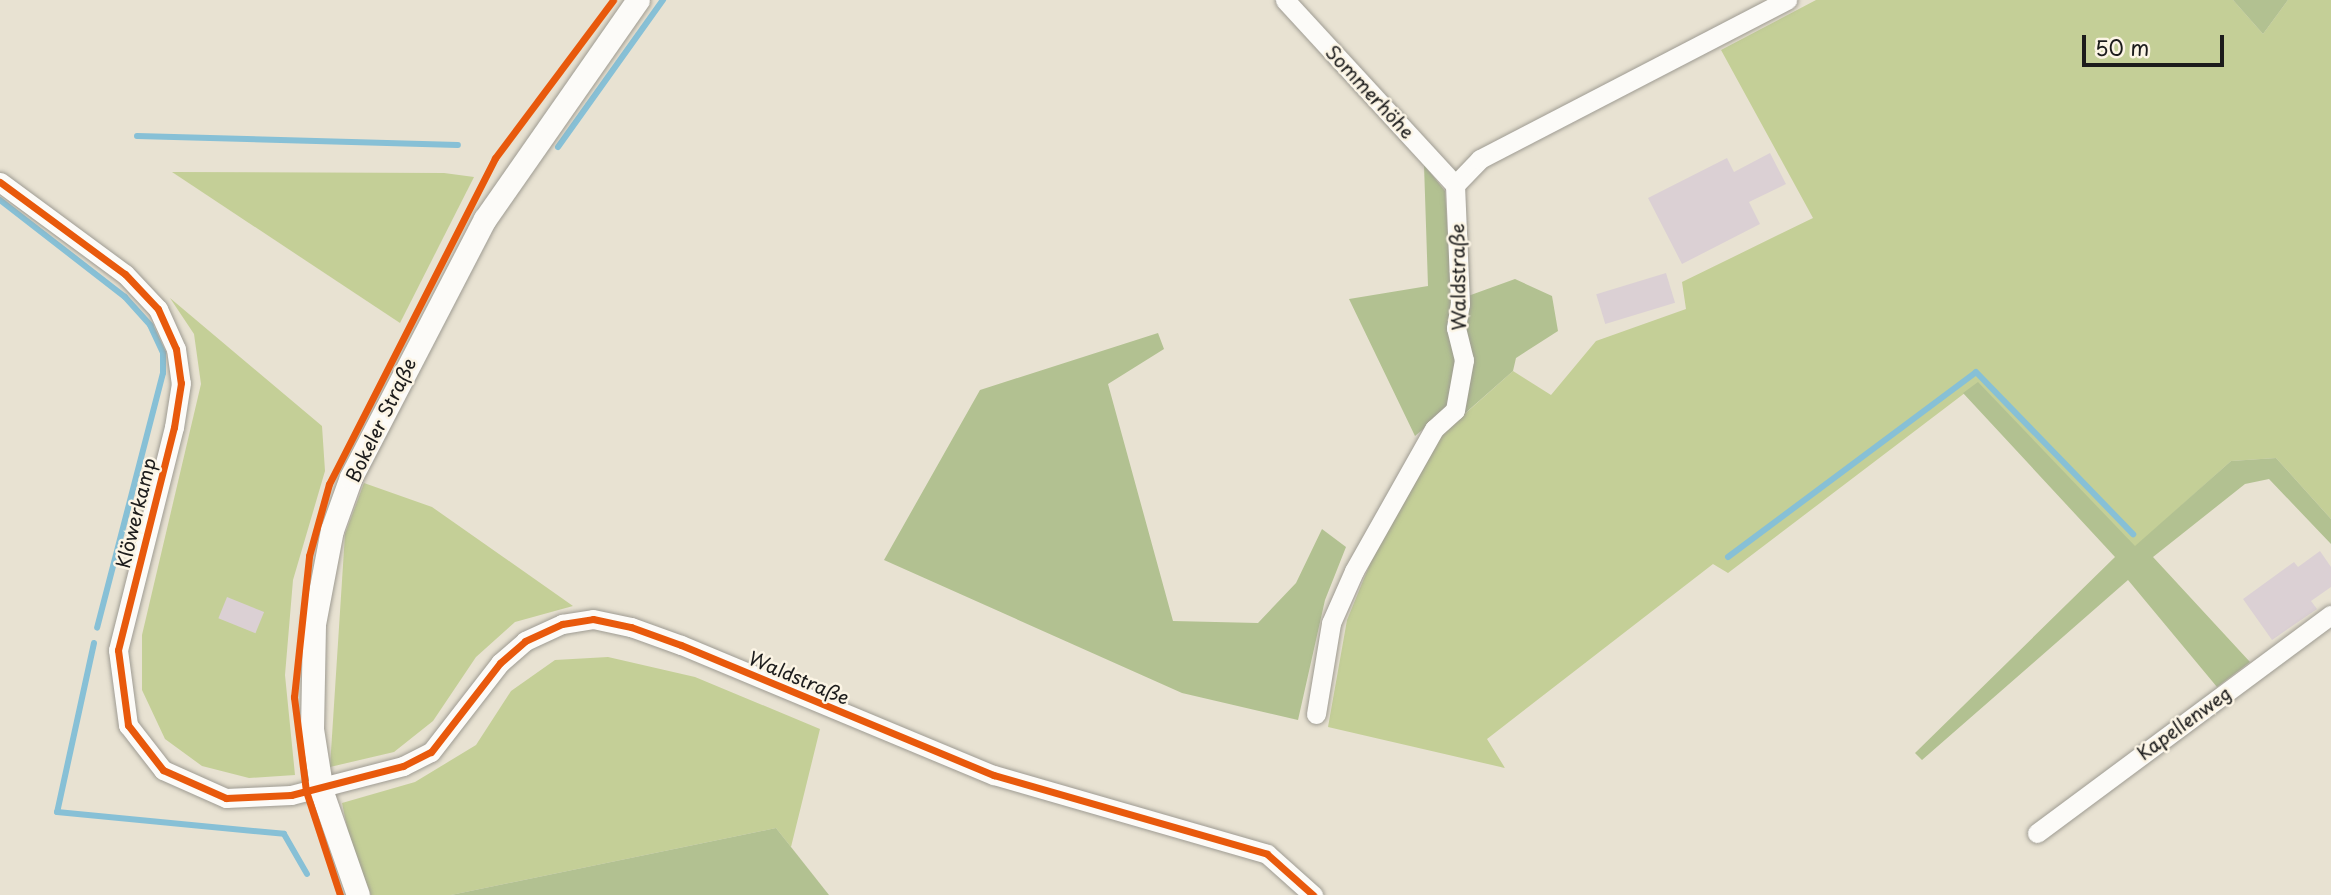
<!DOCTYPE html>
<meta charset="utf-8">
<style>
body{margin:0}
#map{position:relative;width:2331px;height:895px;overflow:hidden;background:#e8e2d2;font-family:"Playpen Sans",sans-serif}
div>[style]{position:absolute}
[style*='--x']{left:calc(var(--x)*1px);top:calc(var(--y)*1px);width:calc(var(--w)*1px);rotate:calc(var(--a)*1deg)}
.green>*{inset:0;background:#c4cf97}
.forest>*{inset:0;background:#b2c191}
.stream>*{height:6px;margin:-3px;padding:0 3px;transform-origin:3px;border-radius:3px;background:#87c0d6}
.building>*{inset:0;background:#dbd0d4;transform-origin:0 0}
.roads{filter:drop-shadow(0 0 2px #9e9b92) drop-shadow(0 0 2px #9e9b92)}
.minor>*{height:19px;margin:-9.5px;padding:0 9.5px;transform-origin:9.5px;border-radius:9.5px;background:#fcfbf8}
.tertiary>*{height:23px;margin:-11.5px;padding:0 11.5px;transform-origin:11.5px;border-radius:11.5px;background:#fcfbf8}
.cycleway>*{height:7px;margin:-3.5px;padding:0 3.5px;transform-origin:3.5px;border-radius:3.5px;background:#e8590c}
span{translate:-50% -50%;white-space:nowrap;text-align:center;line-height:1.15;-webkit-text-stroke:5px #fcf5e5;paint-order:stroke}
.street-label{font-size:19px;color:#1c1c1c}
.scale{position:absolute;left:2082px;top:35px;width:142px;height:32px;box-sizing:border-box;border:4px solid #1c1c1c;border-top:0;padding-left:9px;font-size:21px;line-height:24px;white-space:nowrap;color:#1c1c1c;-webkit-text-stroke:5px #fcf5e5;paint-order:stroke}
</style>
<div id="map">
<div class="green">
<i style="clip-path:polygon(1816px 0,2233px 0,2263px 34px,2288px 0,2331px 0,2331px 519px,2276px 458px,2231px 461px,2135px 547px,1978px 383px,1728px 573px,1713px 564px,1487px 739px,1505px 768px,1328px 727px,1347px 620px,1374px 554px,1440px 436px,1513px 371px,1551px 395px,1596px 341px,1686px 309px,1682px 282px,1813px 218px,1721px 50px)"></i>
<i style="clip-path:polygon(172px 172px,444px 173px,474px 177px,400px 323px)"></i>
<i style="clip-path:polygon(170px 298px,322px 426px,325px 471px,293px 580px,285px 675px,295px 775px,249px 778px,202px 766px,165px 739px,142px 690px,142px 635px,201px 384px,194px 334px)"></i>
<i style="clip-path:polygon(364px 483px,432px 507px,573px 606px,515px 622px,476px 657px,433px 721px,394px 752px,330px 767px,345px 534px)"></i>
<i style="clip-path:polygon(608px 657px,695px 677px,820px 729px,791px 847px,776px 828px,451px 895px,371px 895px,350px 842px,342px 803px,415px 782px,476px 745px,511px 691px,555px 660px)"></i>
</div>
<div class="forest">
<i style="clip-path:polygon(2233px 0,2288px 0,2263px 34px)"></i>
<i style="clip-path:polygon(1424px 165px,1445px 191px,1456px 360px,1448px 408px,1415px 436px,1349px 299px,1428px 286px)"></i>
<i style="clip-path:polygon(1515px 279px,1552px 296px,1558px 331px,1516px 358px,1513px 371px,1462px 416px,1468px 296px)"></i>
<i style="clip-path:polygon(1158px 333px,1164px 349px,1108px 384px,1173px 621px,1258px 623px,1296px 583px,1322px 529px,1346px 547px,1325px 600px,1298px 720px,1182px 693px,884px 560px,980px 390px)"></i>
<i style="clip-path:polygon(1978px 382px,2135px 546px,2231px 461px,2276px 458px,2331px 519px,2331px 544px,2269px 479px,2245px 484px,2153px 557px,2250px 662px,2217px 687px,2128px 580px,1922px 760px,1915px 753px,2115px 557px,1963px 393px)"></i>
<i style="clip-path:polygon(776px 828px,829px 895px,451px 895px)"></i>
</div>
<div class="stream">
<i style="--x:137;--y:136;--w:321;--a:1.6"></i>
<i style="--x:558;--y:147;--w:181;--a:-54.5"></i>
<i style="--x:0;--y:200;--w:158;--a:37.8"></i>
<i style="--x:125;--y:297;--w:38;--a:48"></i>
<i style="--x:150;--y:325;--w:31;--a:65"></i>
<i style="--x:163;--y:353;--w:20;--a:90"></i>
<i style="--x:163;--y:373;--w:263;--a:104.5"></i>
<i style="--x:1728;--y:557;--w:309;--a:-36.7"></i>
<i style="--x:1976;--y:372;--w:226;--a:45.9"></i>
<i style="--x:94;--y:643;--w:173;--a:102.3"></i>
<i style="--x:57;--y:812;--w:228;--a:5.5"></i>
<i style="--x:284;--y:834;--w:46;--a:60.1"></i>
</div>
<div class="building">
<i style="clip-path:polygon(1770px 153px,1786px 184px,1749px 202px,1760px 224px,1682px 264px,1648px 198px,1727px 158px,1734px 172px)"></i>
<i style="left:1666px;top:273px;width:31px;height:73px;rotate:73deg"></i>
<i style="clip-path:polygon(2320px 551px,2331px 567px,2331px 587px,2311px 601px,2317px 609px,2272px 640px,2243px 599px,2294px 562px,2298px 567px)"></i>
<i style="left:227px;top:597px;width:40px;height:23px;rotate:22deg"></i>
</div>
<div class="roads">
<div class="minor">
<i style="--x:1285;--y:0;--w:251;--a:47.4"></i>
<i style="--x:0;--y:182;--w:155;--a:36.4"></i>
<i style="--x:125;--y:274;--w:48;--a:46.7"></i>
<i style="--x:158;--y:309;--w:44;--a:65.8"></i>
<i style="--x:176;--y:349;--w:34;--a:82"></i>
<i style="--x:181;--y:383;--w:45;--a:99"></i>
<i style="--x:174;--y:427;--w:230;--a:104.1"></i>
<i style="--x:118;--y:650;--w:76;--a:82.4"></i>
<i style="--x:128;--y:725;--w:57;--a:52.1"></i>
<i style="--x:163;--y:770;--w:69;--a:24"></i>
<i style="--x:226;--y:798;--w:65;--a:-2.6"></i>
<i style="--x:291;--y:795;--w:116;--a:-14.5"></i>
<i style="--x:403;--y:766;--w:31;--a:-27"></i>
<i style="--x:431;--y:752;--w:113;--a:-52.2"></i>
<i style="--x:500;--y:663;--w:33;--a:-41"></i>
<i style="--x:525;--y:641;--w:41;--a:-24.7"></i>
<i style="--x:562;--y:624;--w:31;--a:-9"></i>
<i style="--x:593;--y:619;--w:39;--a:12"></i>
<i style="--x:631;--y:627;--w:53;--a:19.8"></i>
<i style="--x:681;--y:645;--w:339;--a:22.6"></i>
<i style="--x:994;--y:775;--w:284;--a:16.1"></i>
<i style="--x:1267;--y:854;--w:62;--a:41.7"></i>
<i style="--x:1316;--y:714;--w:92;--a:-80.6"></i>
<i style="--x:1331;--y:623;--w:57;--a:-66.1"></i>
<i style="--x:1354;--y:571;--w:163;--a:-60.6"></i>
<i style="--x:1434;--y:429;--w:28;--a:-42"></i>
<i style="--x:1455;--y:410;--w:51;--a:-79.8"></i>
<i style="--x:1464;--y:360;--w:33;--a:-104"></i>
<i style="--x:1456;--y:328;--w:24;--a:-81"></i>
<i style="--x:1460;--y:304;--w:119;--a:-92.4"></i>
<i style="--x:1455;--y:185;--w:36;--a:-46"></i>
<i style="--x:1480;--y:159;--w:346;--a:-27.4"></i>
<i style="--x:2037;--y:833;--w:366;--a:-36.6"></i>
</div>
<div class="tertiary">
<i style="--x:358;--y:895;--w:109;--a:-109.3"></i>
<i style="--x:322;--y:792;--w:64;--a:-99"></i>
<i style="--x:312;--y:729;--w:105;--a:-88.9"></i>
<i style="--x:314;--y:624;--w:96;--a:-79.2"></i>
<i style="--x:332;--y:530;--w:56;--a:-70.3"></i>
<i style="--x:351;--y:477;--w:291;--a:-62.6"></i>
<i style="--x:485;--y:219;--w:267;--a:-55.1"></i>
</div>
</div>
<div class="cycleway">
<i style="--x:0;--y:182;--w:155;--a:36.4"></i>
<i style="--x:125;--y:274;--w:48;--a:46.7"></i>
<i style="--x:158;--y:309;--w:44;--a:65.8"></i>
<i style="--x:176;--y:349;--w:34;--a:82"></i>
<i style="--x:181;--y:383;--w:45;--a:99"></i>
<i style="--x:174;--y:427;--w:230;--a:104.1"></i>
<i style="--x:118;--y:650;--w:76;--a:82.4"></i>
<i style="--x:128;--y:725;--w:57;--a:52.1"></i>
<i style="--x:163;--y:770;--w:69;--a:24"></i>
<i style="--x:226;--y:798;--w:65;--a:-2.6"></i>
<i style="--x:291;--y:795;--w:116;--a:-14.5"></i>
<i style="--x:403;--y:766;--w:31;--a:-27"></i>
<i style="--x:431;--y:752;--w:113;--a:-52.2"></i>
<i style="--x:500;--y:663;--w:33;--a:-41"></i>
<i style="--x:525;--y:641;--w:41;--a:-24.7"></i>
<i style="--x:562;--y:624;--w:31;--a:-9"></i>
<i style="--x:593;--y:619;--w:39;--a:12"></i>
<i style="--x:631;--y:627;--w:53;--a:19.8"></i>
<i style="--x:681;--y:645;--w:339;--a:22.6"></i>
<i style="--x:994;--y:775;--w:284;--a:16.1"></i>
<i style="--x:1267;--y:854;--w:62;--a:41.7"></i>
<i style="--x:340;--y:895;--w:109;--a:-108.1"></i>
<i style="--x:306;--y:791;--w:95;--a:-97.3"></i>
<i style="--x:294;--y:697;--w:142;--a:-83.9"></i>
<i style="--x:309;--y:556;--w:75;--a:-74.5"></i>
<i style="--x:329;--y:484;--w:366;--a:-63"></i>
<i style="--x:495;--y:158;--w:197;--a:-53.2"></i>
</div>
<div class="street-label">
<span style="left:1370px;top:92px;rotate:47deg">Sommerhöhe</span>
<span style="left:1458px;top:277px;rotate:-91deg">Waldstraße</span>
<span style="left:381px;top:420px;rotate:-64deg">Bokeler Straße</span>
<span style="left:136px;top:513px;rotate:-76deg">Klöwerkamp</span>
<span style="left:799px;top:678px;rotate:23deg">Waldstraße</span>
<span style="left:2184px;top:723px;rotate:-36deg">Kapellenweg</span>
</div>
<div class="scale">50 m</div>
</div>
